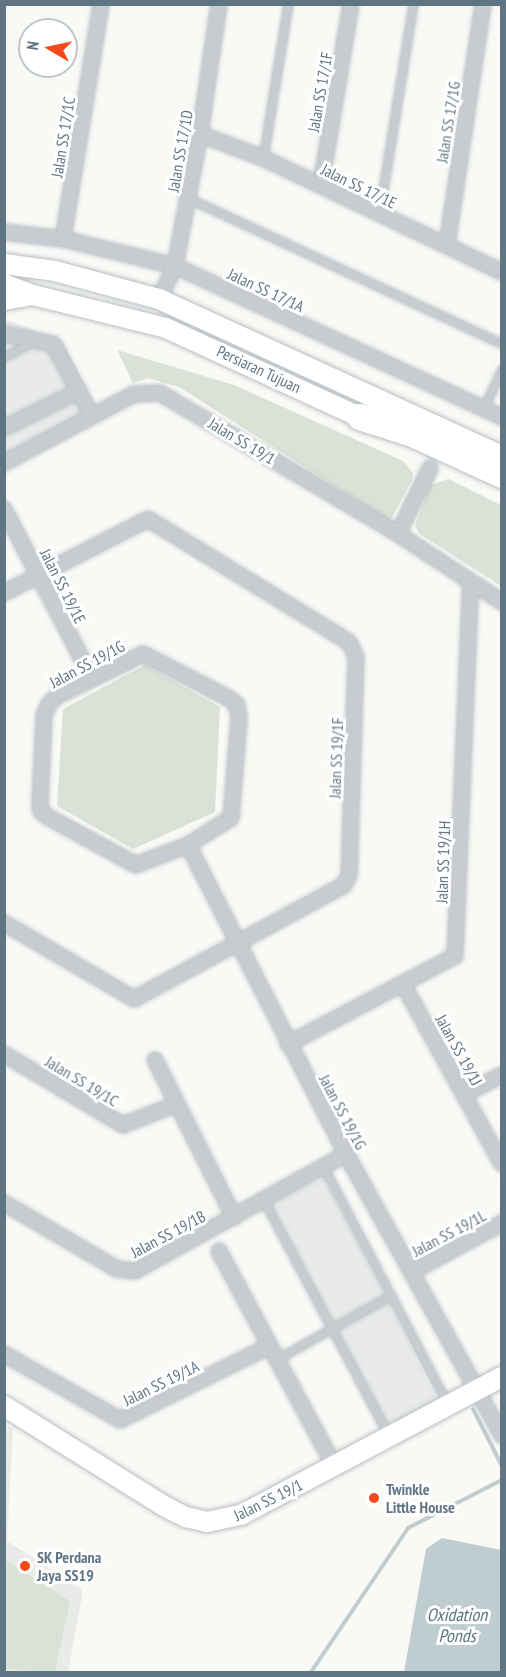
<!DOCTYPE html>
<style>
body{margin:0}
#map{position:relative;width:506px;height:1677px;overflow:hidden;background:#f9f9f6;font-family:"PT Sans Narrow",sans-serif}
div>[style]{position:absolute}
[style*='--x']{left:calc(var(--x)*1px);top:calc(var(--y)*1px);width:calc(var(--w)*1px);rotate:calc(var(--a)*1deg)}
.built>*{inset:0;background:#e9ebe9;transform-origin:0 0}
.green>*{inset:0;background:#dae1d6}
.water>*{inset:0;background:#bfccd0}
.stream>*{height:4px;margin:-2px;padding:0 2px;transform-origin:2px;border-radius:2px;background:#bfccd0}
.roads{filter:drop-shadow(0 0 2px #b7bec3) drop-shadow(0 0 2px #b7bec3)}
.lane>*{height:7px;margin:-3.5px;padding:0 3.5px;transform-origin:3.5px;border-radius:3.5px;background:#c8ccd0}
.street>*{height:14px;margin:-7px;padding:0 7px;transform-origin:7px;border-radius:7px;background:#c8ccd0}
.secondary>*{height:20px;margin:-10px;padding:0 10px;transform-origin:10px;border-radius:10px;background:#fff}
.highway>*{height:26px;margin:-13px;padding:0 13px;transform-origin:13px;border-radius:13px;background:#fff}
.dots>*{width:16px;height:16px;translate:-50% -50%;box-sizing:border-box;border:3px solid #fff;border-radius:50%}
span{translate:-50% -50%;white-space:nowrap;text-align:center;line-height:1.15;-webkit-text-stroke:6px #fff;paint-order:stroke}
.street-label{font-size:16px;color:#607584}
.poi-label{font-size:16px;color:#607584;font-weight:700}
.left{translate:0 -50%;text-align:left}
.water-label{font-size:18px;color:#5b767e;font-style:italic}
.frame{position:absolute;inset:0;border:6px solid #607584;pointer-events:none}
.north{position:absolute;left:18px;top:18px;width:60px;height:60px;box-sizing:border-box;background:#fff;border:2px solid #bfc8ce;border-radius:50%;rotate:279deg;font-size:16px;font-weight:700;line-height:24px;text-align:center;color:#607584}
.north::after{content:'';display:block;margin:auto;width:21px;height:27px;background:#f64819;clip-path:polygon(50% 0,100% 100%,50% 72%,0 100%)}
</style>
<div id="map">
<div class="built">
<i style="clip-path:polygon(4px 319px,63px 341px,100px 416px,4px 469px)"></i>
<i style="left:324px;top:1178px;width:256px;height:63px;rotate:63deg"></i>
<i style="clip-path:polygon(4px 1424px,13px 1429px,7px 1541px,83px 1590px,68px 1672px,5px 1672px)"></i>
</div>
<div class="green">
<i style="clip-path:polygon(117px 350px,234px 385px,403px 461px,413px 473px,412px 480px,390px 521px,179px 387px,148px 378px,133px 383px)"></i>
<i style="clip-path:polygon(449px 479px,501px 505px,501px 586px,420px 534px,415px 526px,430px 485px)"></i>
<i style="clip-path:polygon(145px 665px,220px 707px,215px 812px,133px 849px,57px 806px,63px 709px)"></i>
<i style="clip-path:polygon(5px 1560px,70px 1601px,55px 1672px,5px 1669px)"></i>
</div>
<div class="water">
<i style="clip-path:polygon(442px 1538px,501px 1550px,501px 1672px,404px 1672px,426px 1549px)"></i>
</div>
<div class="stream">
<i style="--x:473;--y:1409;--w:64;--a:63"></i>
<i style="--x:311;--y:1672;--w:174;--a:-56"></i>
<i style="--x:408;--y:1528;--w:106;--a:-27.1"></i>
</div>
<div class="roads">
<div class="lane">
<i style="--x:263;--y:158;--w:156;--a:-80.8"></i>
<i style="--x:188;--y:198;--w:346;--a:24.9"></i>
<i style="--x:379;--y:214;--w:213;--a:-80.8"></i>
<i style="--x:4;--y:357;--w:33;--a:-29"></i>
<i style="--x:483;--y:409;--w:44;--a:-64.6"></i>
<i style="--x:324;--y:1168;--w:267;--a:62.4"></i>
<i style="--x:264;--y:1201;--w:264;--a:62"></i>
<i style="--x:277;--y:1359;--w:131;--a:-29.3"></i>
</div>
<div class="street">
<i style="--x:200;--y:134;--w:67;--a:20.9"></i>
<i style="--x:263;--y:158;--w:265;--a:25.5"></i>
<i style="--x:321;--y:185;--w:183;--a:-80.6"></i>
<i style="--x:4;--y:232;--w:59;--a:6.8"></i>
<i style="--x:63;--y:239;--w:115;--a:13.6"></i>
<i style="--x:175;--y:266;--w:360;--a:24.8"></i>
<i style="--x:63;--y:239;--w:238;--a:-80.8"></i>
<i style="--x:447;--y:245;--w:244;--a:-81.5"></i>
<i style="--x:159;--y:299;--w:37;--a:-64"></i>
<i style="--x:175;--y:266;--w:134;--a:-79.3"></i>
<i style="--x:200;--y:134;--w:131;--a:-81.7"></i>
<i style="--x:4;--y:334;--w:50;--a:11.5"></i>
<i style="--x:53;--y:344;--w:80;--a:61.5"></i>
<i style="--x:4;--y:428;--w:84;--a:-26.3"></i>
<i style="--x:4;--y:463;--w:147;--a:-28"></i>
<i style="--x:134;--y:394;--w:26;--a:-2"></i>
<i style="--x:160;--y:393;--w:277;--a:30.6"></i>
<i style="--x:398;--y:534;--w:124;--a:33.2"></i>
<i style="--x:4;--y:509;--w:191;--a:62.5"></i>
<i style="--x:398;--y:534;--w:73;--a:-64.1"></i>
<i style="--x:4;--y:593;--w:162;--a:-27.2"></i>
<i style="--x:148;--y:519;--w:236;--a:31.5"></i>
<i style="--x:349;--y:642;--w:17;--a:65"></i>
<i style="--x:356;--y:657;--w:218;--a:91.8"></i>
<i style="--x:349;--y:875;--w:11;--a:117"></i>
<i style="--x:344;--y:885;--w:239;--a:151.5"></i>
<i style="--x:134;--y:999;--w:151;--a:-149.7"></i>
<i style="--x:143;--y:654;--w:98;--a:27.3"></i>
<i style="--x:230;--y:699;--w:9;--a:41"></i>
<i style="--x:237;--y:705;--w:12;--a:81"></i>
<i style="--x:239;--y:717;--w:101;--a:94.5"></i>
<i style="--x:231;--y:818;--w:51;--a:147.9"></i>
<i style="--x:188;--y:845;--w:56;--a:159"></i>
<i style="--x:136;--y:865;--w:100;--a:-151.4"></i>
<i style="--x:48;--y:817;--w:9;--a:-144"></i>
<i style="--x:41;--y:812;--w:8;--a:-97"></i>
<i style="--x:40;--y:804;--w:89;--a:-87.4"></i>
<i style="--x:44;--y:715;--w:12;--a:-66"></i>
<i style="--x:49;--y:704;--w:11;--a:-45"></i>
<i style="--x:57;--y:696;--w:96;--a:-26"></i>
<i style="--x:188;--y:845;--w:347;--a:62.9"></i>
<i style="--x:346;--y:1154;--w:322;--a:61"></i>
<i style="--x:403;--y:984;--w:205;--a:61.2"></i>
<i style="--x:288;--y:1044;--w:189;--a:-27.8"></i>
<i style="--x:455;--y:956;--w:374;--a:-87.6"></i>
<i style="--x:4;--y:1054;--w:139;--a:30.8"></i>
<i style="--x:123;--y:1125;--w:58;--a:-21.3"></i>
<i style="--x:155;--y:1060;--w:176;--a:63.3"></i>
<i style="--x:465;--y:1094;--w:42;--a:-27.2"></i>
<i style="--x:4;--y:1203;--w:131;--a:30.3"></i>
<i style="--x:117;--y:1269;--w:18;--a:6"></i>
<i style="--x:135;--y:1271;--w:241;--a:-29"></i>
<i style="--x:219;--y:1251;--w:245;--a:61.8"></i>
<i style="--x:413;--y:1271;--w:101;--a:-28.3"></i>
<i style="--x:4;--y:1354;--w:133;--a:29.6"></i>
<i style="--x:120;--y:1420;--w:167;--a:-26.3"></i>
</div>
<div class="secondary">
<i style="--x:4;--y:264;--w:51;--a:7.8"></i>
<i style="--x:55;--y:271;--w:108;--a:15.1"></i>
<i style="--x:159;--y:299;--w:377;--a:24.6"></i>
<i style="--x:4;--y:284;--w:31;--a:21"></i>
<i style="--x:33;--y:295;--w:137;--a:13.9"></i>
<i style="--x:166;--y:328;--w:228;--a:24.7"></i>
<i style="--x:4;--y:300;--w:29;--a:-10"></i>
<i style="--x:4;--y:1406;--w:189;--a:32"></i>
<i style="--x:164;--y:1506;--w:25;--a:27"></i>
<i style="--x:186;--y:1517;--w:22;--a:13"></i>
<i style="--x:207;--y:1522;--w:35;--a:-12"></i>
<i style="--x:241;--y:1515;--w:295;--a:-27.9"></i>
</div>
<div class="highway">
<i style="--x:360;--y:417;--w:56;--a:17.8"></i>
<i style="--x:413;--y:434;--w:98;--a:24.7"></i>
</div>
</div>
<div class="dots">
<i style="left:374px;top:1498px;background:#f64819"></i>
<i style="left:25px;top:1566px;background:#f64819"></i>
</div>
<div class="street-label">
<span style="left:320px;top:92px;rotate:-80deg">Jalan SS 17/1F</span>
<span style="left:448px;top:122px;rotate:-81deg">Jalan SS 17/1G</span>
<span style="left:63px;top:137px;rotate:-81deg">Jalan SS 17/1C</span>
<span style="left:180px;top:151px;rotate:-80deg">Jalan SS 17/1D</span>
<span style="left:359px;top:186px;rotate:26deg">Jalan SS 17/1E</span>
<span style="left:266px;top:290px;rotate:25deg">Jalan SS 17/1A</span>
<span style="left:259px;top:369px;rotate:25deg">Persiaran Tujuan</span>
<span style="left:242px;top:441px;rotate:31deg">Jalan SS 19/1</span>
<span style="left:63px;top:586px;rotate:63deg">Jalan SS 19/1E</span>
<span style="left:87px;top:664px;rotate:-28deg">Jalan SS 19/1G</span>
<span style="left:336px;top:758px;rotate:-88deg">Jalan SS 19/1F</span>
<span style="left:443px;top:862px;rotate:-88deg">Jalan SS 19/1H</span>
<span style="left:459px;top:1050px;rotate:61deg">Jalan SS 19/1J</span>
<span style="left:82px;top:1081px;rotate:31deg">Jalan SS 19/1C</span>
<span style="left:343px;top:1112px;rotate:62deg">Jalan SS 19/1G</span>
<span style="left:449px;top:1233px;rotate:-28deg">Jalan SS 19/1L</span>
<span style="left:168px;top:1234px;rotate:-28deg">Jalan SS 19/1B</span>
<span style="left:161px;top:1383px;rotate:-26deg">Jalan SS 19/1A</span>
<span style="left:268px;top:1500px;rotate:-26deg">Jalan SS 19/1</span>
</div>
<div class="poi-label">
<span class="left" style="left:386px;top:1498px">Twinkle<br>Little House</span>
<span class="left" style="left:37px;top:1566px">SK Perdana<br>Jaya SS19</span>
</div>
<div class="water-label">
<span style="left:457px;top:1626px">Oxidation<br>Ponds</span>
</div>
<div class="frame"></div>
<div class="north">N</div>
</div>
